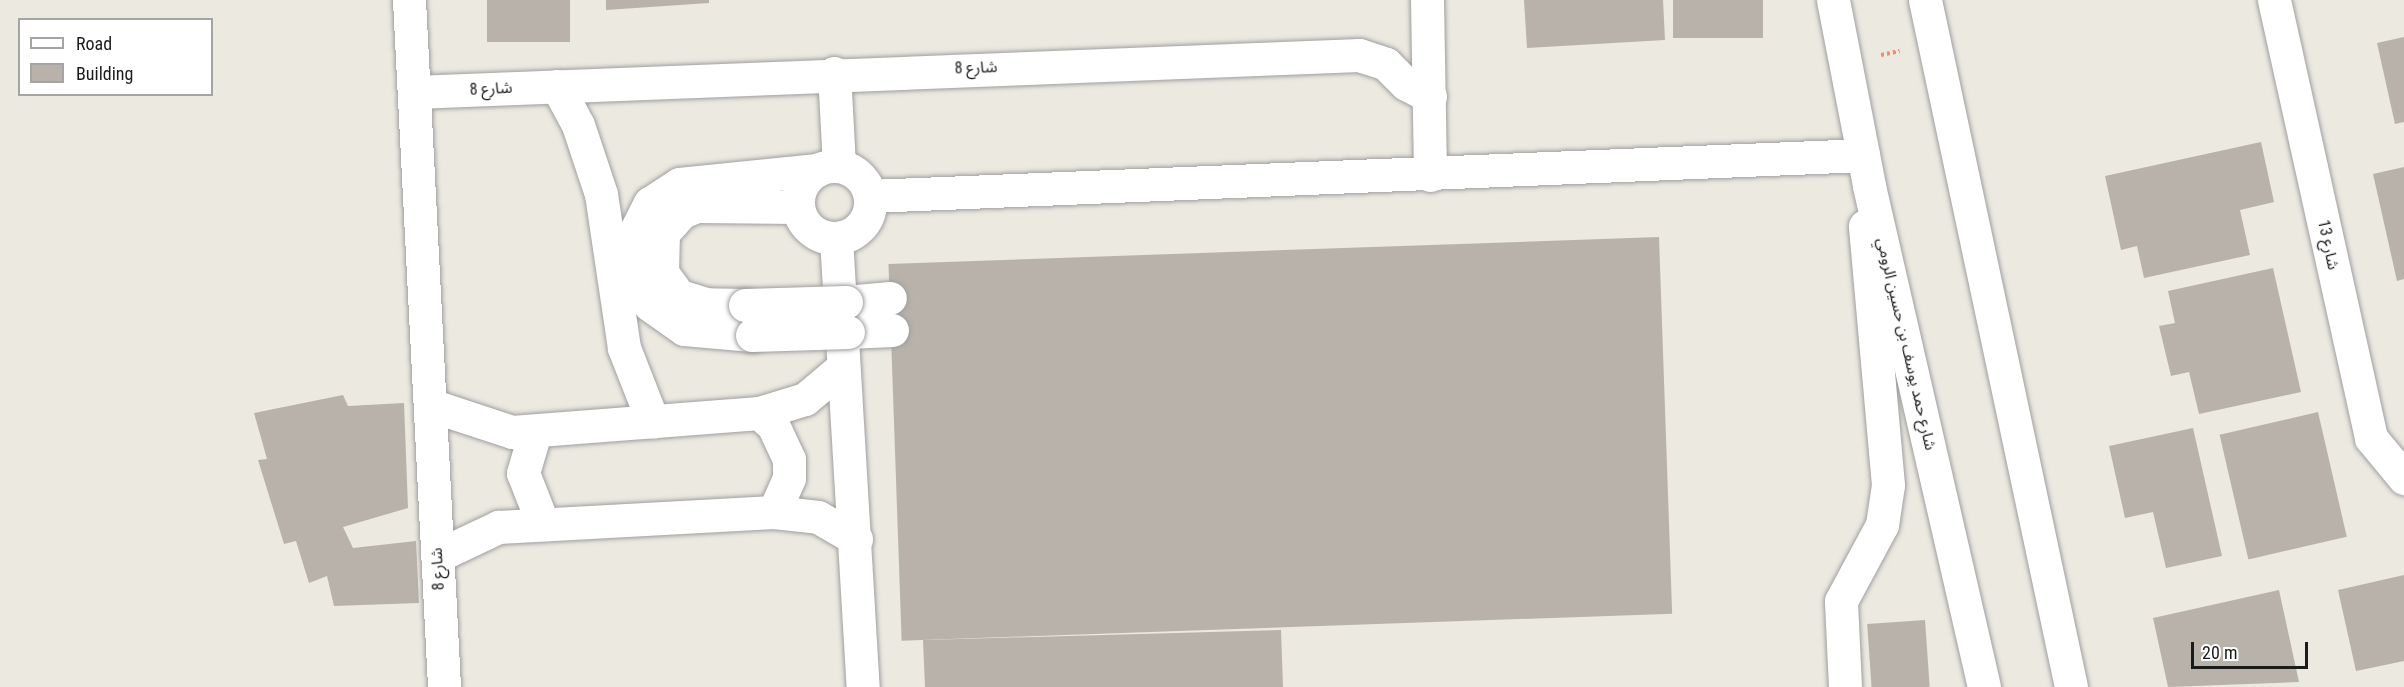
<!DOCTYPE html>
<meta charset="utf-8">
<style>
body{margin:0}
#map{position:relative;width:2404px;height:687px;overflow:hidden;background:#ece9e1;font-family:"Roboto Condensed","Noto Sans Arabic",sans-serif}
div>[style]{position:absolute}
[style*='--x']{left:calc(var(--x)*1px);top:calc(var(--y)*1px);width:calc(var(--w)*1px);rotate:calc(var(--a)*1deg)}
.building>*{inset:0;background:#b8b2ab;transform-origin:0 0}
.path>*{height:4px;margin-top:-2px;transform-origin:0;background:repeating-linear-gradient(90deg,#ef8d6f 0 3px,transparent 0 6px)}
.roads{filter:drop-shadow(0 0 2px #9f9f9f) drop-shadow(0 0 2px #9f9f9f)}
.minor>*{height:33px;margin:-16.5px;padding:0 16.5px;transform-origin:16.5px;border-radius:16.5px;background:#fff}
.minor>.ring{margin:-16.5px;padding:0;box-sizing:content-box;background:none;border:33px solid #fff;border-radius:50%}
.bridges{filter:drop-shadow(0 0 2px #9f9f9f) drop-shadow(0 0 2px #9f9f9f)}
.minor-bridge>*{height:33px;margin:-16.5px;padding:0 16.5px;transform-origin:16.5px;border-radius:16.5px;background:#fff}
span{translate:-50% -50%;white-space:nowrap;text-align:center;line-height:1.15;-webkit-text-stroke:4.5px #fff;paint-order:stroke}
.street-label{font-size:16px;color:#1b1b1b}
.legend{position:absolute;left:18px;top:18px;width:195px;height:78px;box-sizing:border-box;background:#fff;border:2px solid #a4a4a4;margin:0;padding:8px 10px;list-style:none;font-size:18px;color:#1b1b1b}
.legend li{display:flex;align-items:center;gap:12px;height:30px}
.legend b{width:30px;border:2px solid #a4a4a4}
.scale{position:absolute;left:2191px;top:642px;width:117px;height:27px;box-sizing:border-box;border:3px solid #1b1b1b;border-top:0;padding-left:8px;font-size:18px;line-height:21px;white-space:nowrap;color:#1b1b1b;-webkit-text-stroke:4px #fff;paint-order:stroke}
</style>
<div id="map">
<div class="building">
<i style="left:487px;top:0;width:83px;height:42px"></i>
<i style="clip-path:polygon(606px 0,709px 0,709px 3px,606px 10px)"></i>
<i style="clip-path:polygon(1524px 0,1663px 0,1665px 40px,1527px 48px)"></i>
<i style="left:1673px;top:0;width:90px;height:38px"></i>
<i style="clip-path:polygon(2404px 37px,2404px 122px,2395px 124px,2377px 43px)"></i>
<i style="clip-path:polygon(2261px 142px,2274px 202px,2240px 210px,2250px 255px,2144px 278px,2137px 246px,2121px 250px,2105px 176px)"></i>
<i style="clip-path:polygon(2404px 167px,2404px 279px,2397px 281px,2373px 174px)"></i>
<i style="left:1659px;top:237px;width:377px;height:771px;rotate:88deg"></i>
<i style="clip-path:polygon(2273px 268px,2301px 392px,2199px 414px,2189px 372px,2171px 376px,2159px 326px,2175px 323px,2168px 291px)"></i>
<i style="clip-path:polygon(343px 395px,348px 406px,404px 403px,408px 508px,343px 527px,353px 548px,416px 541px,419px 603px,334px 606px,327px 576px,309px 583px,296px 541px,284px 544px,258px 460px,267px 459px,254px 413px)"></i>
<i style="left:2318px;top:412px;width:128px;height:101px;rotate:77deg"></i>
<i style="clip-path:polygon(2193px 428px,2222px 556px,2166px 568px,2153px 512px,2125px 518px,2109px 446px)"></i>
<i style="clip-path:polygon(2404px 575px,2404px 661px,2356px 671px,2338px 590px)"></i>
<i style="clip-path:polygon(2279px 590px,2299px 682px,2168px 687px,2153px 618px)"></i>
<i style="left:1925px;top:620px;width:67px;height:58px;rotate:86deg"></i>
<i style="clip-path:polygon(1281px 630px,1283px 687px,925px 687px,923px 640px)"></i>
</div>
<div class="path">
<i style="--x:1881;--y:55;--w:19;--a:-12"></i>
</div>
<div class="roads">
<div class="minor">
<i style="--x:409;--y:0;--w:688;--a:87.08"></i>
<i style="--x:1427;--y:0;--w:175;--a:89"></i>
<i style="--x:1833;--y:0;--w:189;--a:79"></i>
<i style="--x:1869;--y:186;--w:514;--a:77.07"></i>
<i style="--x:1925;--y:0;--w:702;--a:78"></i>
<i style="--x:2274;--y:0;--w:449;--a:77.5"></i>
<i style="--x:2371;--y:438;--w:52;--a:50.5"></i>
<i style="--x:834;--y:73;--w:93;--a:86.9"></i>
<i style="--x:557;--y:86;--w:44;--a:61.7"></i>
<i style="--x:578;--y:125;--w:73;--a:71.6"></i>
<i style="--x:601;--y:194;--w:156;--a:81.5"></i>
<i style="--x:624;--y:348;--w:79;--a:68.6"></i>
<i style="--x:414;--y:92;--w:946;--a:-2.24"></i>
<i style="--x:1359;--y:55;--w:28;--a:18"></i>
<i style="--x:1386;--y:64;--w:28;--a:45"></i>
<i style="--x:1406;--y:84;--w:27;--a:27"></i>
<i class="ring" style="left:798px;top:166px;width:39px;height:39px"></i>
<i style="--x:870;--y:196;--w:994;--a:-2.36"></i>
<i style="--x:836;--y:238;--w:450;--a:86.6"></i>
<i style="--x:846;--y:302;--w:44;--a:-5.2"></i>
<i style="--x:745;--y:305;--w:39;--a:-179"></i>
<i style="--x:706;--y:304;--w:28;--a:-163"></i>
<i style="--x:679;--y:296;--w:29;--a:-126"></i>
<i style="--x:662;--y:273;--w:40;--a:-88.6"></i>
<i style="--x:663;--y:233;--w:28;--a:-48"></i>
<i style="--x:682;--y:212;--w:16;--a:-22"></i>
<i style="--x:697;--y:206;--w:101;--a:0.6"></i>
<i style="--x:848;--y:332;--w:44;--a:-2.6"></i>
<i style="--x:752;--y:335;--w:68;--a:-175"></i>
<i style="--x:684;--y:329;--w:42;--a:-144.8"></i>
<i style="--x:650;--y:305;--w:37;--a:-117"></i>
<i style="--x:633;--y:272;--w:44;--a:-84.8"></i>
<i style="--x:637;--y:228;--w:28;--a:-63"></i>
<i style="--x:650;--y:203;--w:35;--a:-33"></i>
<i style="--x:679;--y:184;--w:139;--a:-5.8"></i>
<i style="--x:430;--y:405;--w:86;--a:18.2"></i>
<i style="--x:512;--y:432;--w:248;--a:-4.4"></i>
<i style="--x:759;--y:413;--w:48;--a:-16.9"></i>
<i style="--x:805;--y:399;--w:50;--a:-40.1"></i>
<i style="--x:759;--y:413;--w:18;--a:41"></i>
<i style="--x:773;--y:425;--w:38;--a:65"></i>
<i style="--x:789;--y:459;--w:19;--a:90"></i>
<i style="--x:789;--y:478;--w:37;--a:114"></i>
<i style="--x:535;--y:432;--w:43;--a:106.3"></i>
<i style="--x:523;--y:473;--w:55;--a:68.6"></i>
<i style="--x:437;--y:556;--w:68;--a:-25.4"></i>
<i style="--x:498;--y:527;--w:276;--a:-3.1"></i>
<i style="--x:774;--y:512;--w:44;--a:6.5"></i>
<i style="--x:818;--y:517;--w:44;--a:30.1"></i>
<i style="--x:1845;--y:687;--w:86;--a:-92.7"></i>
<i style="--x:1841;--y:601;--w:86;--a:-61.7"></i>
<i style="--x:1882;--y:525;--w:40;--a:-81.5"></i>
<i style="--x:1888;--y:485;--w:260;--a:-95.1"></i>
</div>
</div>
<div class="bridges">
<div class="minor-bridge">
<i style="--x:745;--y:305;--w:101;--a:-1.7"></i>
<i style="--x:752;--y:335;--w:96;--a:-1.8"></i>
</div>
</div>
<div class="street-label">
<span style="left:976px;top:68px;rotate:-2deg">شارع 8</span>
<span style="left:491px;top:89px;rotate:-3deg">شارع 8</span>
<span style="left:2328px;top:245px;rotate:78deg">شارع 13</span>
<span style="left:1906px;top:344px;rotate:77deg">شارع حمد يوسف بن حسين الرومي</span>
<span style="left:438px;top:569px;rotate:-93deg">شارع 8</span>
</div>
<ul class="legend">
<li><b style="height:8px;background:#fff"></b>Road</li>
<li><b style="height:16px;background:#b8b2ab"></b>Building</li>
</ul>
<div class="scale">20 m</div>
</div>
